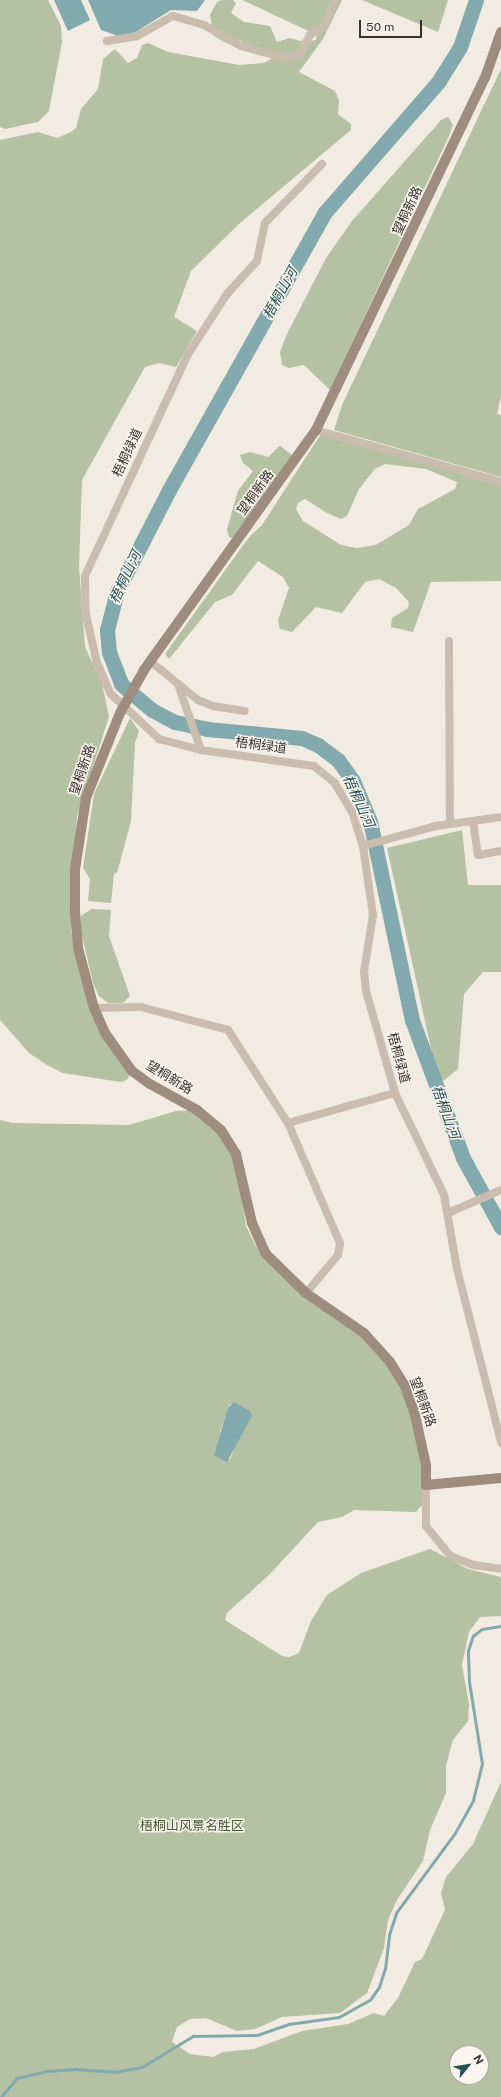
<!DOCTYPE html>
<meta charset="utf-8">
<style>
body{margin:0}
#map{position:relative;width:501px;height:2097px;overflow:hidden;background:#f2ebe1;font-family:"Public Sans","Noto Sans SC",sans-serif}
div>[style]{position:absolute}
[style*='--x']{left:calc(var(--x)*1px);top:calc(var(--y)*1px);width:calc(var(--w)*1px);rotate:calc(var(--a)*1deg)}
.green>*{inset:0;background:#b4c1a2}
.water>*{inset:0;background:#82a9ae}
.stream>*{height:2.5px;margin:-1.25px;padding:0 1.25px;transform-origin:1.25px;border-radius:1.25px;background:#82a9ae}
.river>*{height:15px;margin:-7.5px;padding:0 7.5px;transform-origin:7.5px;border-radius:7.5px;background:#82a9ae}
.street>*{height:8px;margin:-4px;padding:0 4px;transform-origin:4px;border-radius:4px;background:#cabcae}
.secondary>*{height:10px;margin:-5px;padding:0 5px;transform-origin:5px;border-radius:5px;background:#9e8c7f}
.secondary-bridge>*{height:10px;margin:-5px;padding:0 5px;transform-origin:5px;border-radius:5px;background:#9e8c7f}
span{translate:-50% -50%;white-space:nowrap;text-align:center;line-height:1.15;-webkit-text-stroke:3px #faf5ee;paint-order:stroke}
.street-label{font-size:13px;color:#39312c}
.park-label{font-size:13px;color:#465631}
.water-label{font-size:14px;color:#235158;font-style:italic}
.north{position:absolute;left:449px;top:2045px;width:40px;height:40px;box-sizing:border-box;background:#faf5ee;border:1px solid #ada7a0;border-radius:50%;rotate:60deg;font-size:11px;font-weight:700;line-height:16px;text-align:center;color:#39312c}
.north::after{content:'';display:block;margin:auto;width:14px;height:18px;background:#235158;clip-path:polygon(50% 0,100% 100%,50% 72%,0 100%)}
.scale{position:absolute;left:359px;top:20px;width:63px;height:18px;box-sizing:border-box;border:2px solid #39312c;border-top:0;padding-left:5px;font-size:12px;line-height:14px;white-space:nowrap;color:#39312c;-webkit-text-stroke:3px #faf5ee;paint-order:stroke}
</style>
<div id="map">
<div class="green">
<i style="clip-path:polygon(0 0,48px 0,61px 26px,62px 42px,49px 111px,38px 122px,5px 129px,0 127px)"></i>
<i style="clip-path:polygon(222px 0,233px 0,236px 3px,231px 13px,244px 22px,270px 26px,277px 42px,289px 38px,305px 42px,316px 40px,317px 35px,242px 0,342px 0,323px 39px,299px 72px,335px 91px,339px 100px,338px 114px,351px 124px,351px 130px,240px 223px,191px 271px,174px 317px,197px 331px,176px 367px,159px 363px,145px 367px,82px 480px,79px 567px,85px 647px,102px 683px,109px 717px,77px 816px,71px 931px,93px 1014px,129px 1073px,128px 1079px,122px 1082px,114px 1081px,63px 1073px,47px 1065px,29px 1053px,0 1020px,0 140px,38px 132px,57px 138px,71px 132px,76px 128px,81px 109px,98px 89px,103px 59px,115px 49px,128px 63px,137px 58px,142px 45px,148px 43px,168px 52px,239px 65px,264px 63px,271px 59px,272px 55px,249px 47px,240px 40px,228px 44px,214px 36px,210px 15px,217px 2px)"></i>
<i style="clip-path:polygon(362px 0,448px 0,438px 32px)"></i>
<i style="clip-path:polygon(501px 69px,501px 396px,497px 414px,501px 415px,501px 477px,334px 430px,342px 405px)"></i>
<i style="clip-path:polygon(448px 117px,453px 125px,449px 136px,330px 390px,304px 365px,289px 368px,282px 365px,280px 352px,286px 336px,326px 258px,352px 221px,441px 120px)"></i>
<i style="clip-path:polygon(evenodd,321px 434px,501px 483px,501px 581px,431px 582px,413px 632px,391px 627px,392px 618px,408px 608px,409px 602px,396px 588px,379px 579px,365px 582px,342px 613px,316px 607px,292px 632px,280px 629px,278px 620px,289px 588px,283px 577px,258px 561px,232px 595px,215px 602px,169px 659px,165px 654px,249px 537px,262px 525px,321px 434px,385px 464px,426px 469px,457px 482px,455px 489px,418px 509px,409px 525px,376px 545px,357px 548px,341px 545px,303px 521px,296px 509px,298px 503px,305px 499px,327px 513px,341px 519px,347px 516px,359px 489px,375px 469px,385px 464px)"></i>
<i style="clip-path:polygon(280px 446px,292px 455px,291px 460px,236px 540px,229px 537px,227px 529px,238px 491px,253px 471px,243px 463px,240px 455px,250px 452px,268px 457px)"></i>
<i style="clip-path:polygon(130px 718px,139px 731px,135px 743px,131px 821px,117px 873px,114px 874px,111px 903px,88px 901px,90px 879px,83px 868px,94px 794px)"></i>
<i style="clip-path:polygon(462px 830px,468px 885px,501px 885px,501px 972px,483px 972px,464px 994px,458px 1069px,443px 1081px,434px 1062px,387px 848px)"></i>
<i style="clip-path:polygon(91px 909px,111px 910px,109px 936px,130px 996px,123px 1003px,108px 1003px,99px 996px,93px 983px,80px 927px,81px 916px)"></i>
<i style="clip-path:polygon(evenodd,193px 1110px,212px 1122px,236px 1154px,246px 1226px,256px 1246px,273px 1267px,363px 1336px,390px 1365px,408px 1401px,422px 1461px,422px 1505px,416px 1512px,354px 1510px,342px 1517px,318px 1522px,270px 1574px,227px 1613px,225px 1620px,282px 1656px,289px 1657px,299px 1653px,311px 1621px,327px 1595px,361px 1573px,430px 1549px,468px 1569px,501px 1577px,501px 1616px,480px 1617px,469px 1632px,462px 1665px,469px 1704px,468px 1721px,453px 1740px,446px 1765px,446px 1793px,430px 1830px,423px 1861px,397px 1900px,388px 1920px,384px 1948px,367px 1993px,340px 2013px,282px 2017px,255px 2029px,237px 2031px,206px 2018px,190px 2019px,177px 2027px,172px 2042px,190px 2054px,213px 2057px,223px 2052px,254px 2049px,302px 2031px,348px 2024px,374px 2013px,384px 2016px,398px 1998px,415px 1962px,422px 1959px,445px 1910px,441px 1893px,446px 1877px,473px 1844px,501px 1782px,501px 2097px,0 2097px,0 1120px,12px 1123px,129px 1125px,176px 1111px,193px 1110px,230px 1404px,252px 1416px,239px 1436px,230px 1460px,220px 1432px,230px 1404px,193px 1110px,457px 2053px,481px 2053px,481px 2077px,457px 2077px,457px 2053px)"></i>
</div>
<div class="water">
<i style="clip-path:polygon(54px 0,81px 0,90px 20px,68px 31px)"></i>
<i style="clip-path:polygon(88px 0,205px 0,197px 11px,171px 10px,134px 33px,118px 36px,101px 30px)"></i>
<i style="clip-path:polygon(234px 1402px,250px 1411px,252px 1416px,227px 1462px,214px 1455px,228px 1408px)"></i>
</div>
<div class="stream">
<i style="--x:1;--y:2097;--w:25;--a:-50"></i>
<i style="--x:17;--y:2078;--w:31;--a:-13"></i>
<i style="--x:47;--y:2071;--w:28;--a:-4"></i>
<i style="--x:75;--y:2069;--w:39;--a:4"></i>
<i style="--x:114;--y:2072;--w:28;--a:-10"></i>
<i style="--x:142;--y:2067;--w:60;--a:-31.3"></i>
<i style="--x:193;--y:2036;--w:64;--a:-0.9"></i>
<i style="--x:257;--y:2035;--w:34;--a:-19"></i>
<i style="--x:289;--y:2024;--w:50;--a:-8"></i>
<i style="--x:339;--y:2017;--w:35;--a:-29"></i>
<i style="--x:370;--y:2000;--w:16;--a:-55"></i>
<i style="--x:379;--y:1987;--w:19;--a:-72"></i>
<i style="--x:385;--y:1969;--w:34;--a:-83"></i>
<i style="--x:389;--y:1935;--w:23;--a:-72"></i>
<i style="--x:396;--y:1913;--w:99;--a:-53.6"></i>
<i style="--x:455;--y:1833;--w:38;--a:-61"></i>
<i style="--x:473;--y:1800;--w:37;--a:-76"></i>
<i style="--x:482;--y:1764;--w:83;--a:-99"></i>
<i style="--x:469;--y:1682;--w:31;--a:-92"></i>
<i style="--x:468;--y:1651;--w:16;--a:-72"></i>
<i style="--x:473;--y:1636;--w:11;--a:-38"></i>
<i style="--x:482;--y:1629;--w:19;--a:-9"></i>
</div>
<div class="river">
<i style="--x:476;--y:0;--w:50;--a:108.8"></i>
<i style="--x:460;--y:47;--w:40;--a:122"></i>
<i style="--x:439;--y:81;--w:174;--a:131"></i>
<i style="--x:325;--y:212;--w:319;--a:119.3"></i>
<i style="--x:169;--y:490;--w:114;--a:117.2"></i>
<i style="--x:117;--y:591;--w:40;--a:104.4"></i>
<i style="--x:107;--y:630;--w:22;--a:85"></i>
<i style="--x:109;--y:652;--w:34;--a:69"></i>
<i style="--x:121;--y:684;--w:40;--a:40"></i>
<i style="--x:152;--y:710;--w:26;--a:28"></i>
<i style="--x:175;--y:722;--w:33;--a:12"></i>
<i style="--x:207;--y:729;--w:95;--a:5.4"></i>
<i style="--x:302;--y:738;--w:17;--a:24"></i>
<i style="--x:318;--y:745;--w:25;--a:37"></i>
<i style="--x:338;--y:760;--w:26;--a:54"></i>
<i style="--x:353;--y:781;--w:43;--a:67"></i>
<i style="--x:370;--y:821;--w:203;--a:78.1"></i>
<i style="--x:412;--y:1020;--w:147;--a:69.7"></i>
<i style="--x:463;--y:1158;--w:79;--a:61.2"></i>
</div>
<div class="street">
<i style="--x:107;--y:41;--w:30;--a:-9"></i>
<i style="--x:137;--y:36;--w:41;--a:-29.1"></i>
<i style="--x:173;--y:16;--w:32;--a:16"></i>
<i style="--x:204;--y:25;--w:43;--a:29.6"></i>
<i style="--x:241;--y:46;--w:46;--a:15.3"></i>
<i style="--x:285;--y:58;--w:14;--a:-12"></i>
<i style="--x:299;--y:55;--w:23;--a:-61"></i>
<i style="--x:310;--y:35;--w:17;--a:-31"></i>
<i style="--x:325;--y:26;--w:28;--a:-71"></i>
<i style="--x:322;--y:164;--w:82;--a:134"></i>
<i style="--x:265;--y:223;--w:39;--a:102"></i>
<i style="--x:257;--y:261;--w:45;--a:132.3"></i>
<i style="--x:227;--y:294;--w:72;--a:123"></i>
<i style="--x:188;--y:354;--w:245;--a:114.9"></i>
<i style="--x:85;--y:576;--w:39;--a:89"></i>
<i style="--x:86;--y:615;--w:49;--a:77.1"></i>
<i style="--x:97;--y:663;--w:34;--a:66"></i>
<i style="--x:111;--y:694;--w:66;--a:43.2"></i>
<i style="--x:159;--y:739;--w:43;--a:14.7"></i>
<i style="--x:201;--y:750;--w:114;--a:8.1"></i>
<i style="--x:314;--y:766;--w:26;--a:39"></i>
<i style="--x:334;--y:782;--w:35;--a:59"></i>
<i style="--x:352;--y:812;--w:36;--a:72"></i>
<i style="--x:363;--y:846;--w:70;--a:81.8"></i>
<i style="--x:373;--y:915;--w:58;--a:99"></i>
<i style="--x:364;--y:972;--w:19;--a:84"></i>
<i style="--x:366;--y:991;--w:106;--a:74.1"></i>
<i style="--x:395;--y:1093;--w:113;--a:64.3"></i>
<i style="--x:444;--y:1195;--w:75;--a:80"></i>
<i style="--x:457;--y:1269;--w:179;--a:75.7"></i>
<i style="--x:316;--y:430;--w:192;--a:15.7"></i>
<i style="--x:449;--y:641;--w:183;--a:89.7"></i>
<i style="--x:150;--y:661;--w:62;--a:39.1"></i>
<i style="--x:198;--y:700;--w:16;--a:22"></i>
<i style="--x:213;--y:706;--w:32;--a:9"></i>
<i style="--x:179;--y:687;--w:67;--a:70.8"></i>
<i style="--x:473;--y:821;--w:34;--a:82"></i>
<i style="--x:478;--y:855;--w:23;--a:-10"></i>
<i style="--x:363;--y:846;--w:76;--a:-15.3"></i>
<i style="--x:436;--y:826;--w:66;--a:-7.9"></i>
<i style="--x:94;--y:1008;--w:47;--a:-1.2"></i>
<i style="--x:141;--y:1007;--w:90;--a:14.8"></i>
<i style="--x:228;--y:1030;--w:111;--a:57.2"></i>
<i style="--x:288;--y:1123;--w:131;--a:66.6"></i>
<i style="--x:340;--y:1243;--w:12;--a:99"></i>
<i style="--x:338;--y:1255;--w:50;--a:130.1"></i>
<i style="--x:288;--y:1123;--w:111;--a:-15.7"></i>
<i style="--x:448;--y:1213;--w:58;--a:-23.5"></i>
<i style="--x:426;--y:1485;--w:41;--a:90"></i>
<i style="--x:426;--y:1526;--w:38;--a:51"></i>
<i style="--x:450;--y:1556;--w:26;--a:21"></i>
<i style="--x:474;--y:1565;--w:27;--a:8"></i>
</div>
<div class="secondary">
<i style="--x:144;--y:670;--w:295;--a:-54.4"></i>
<i style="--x:316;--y:430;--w:390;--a:-64.4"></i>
<i style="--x:485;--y:78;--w:49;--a:-70.8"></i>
<i style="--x:120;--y:713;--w:92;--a:111.8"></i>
<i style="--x:86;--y:798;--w:72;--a:98.8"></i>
<i style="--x:75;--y:869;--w:43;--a:90"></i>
<i style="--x:75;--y:912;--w:36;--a:85"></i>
<i style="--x:78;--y:948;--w:62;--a:75.1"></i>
<i style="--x:94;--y:1008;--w:27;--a:66"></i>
<i style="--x:105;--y:1033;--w:47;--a:54.6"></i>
<i style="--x:132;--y:1071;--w:22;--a:36"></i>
<i style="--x:150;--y:1084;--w:54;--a:29"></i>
<i style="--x:197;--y:1110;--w:31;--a:40"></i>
<i style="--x:221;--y:1130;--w:28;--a:58"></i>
<i style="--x:236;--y:1154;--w:71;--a:76.9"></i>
<i style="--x:252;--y:1223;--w:34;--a:66"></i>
<i style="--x:266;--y:1254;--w:56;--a:44.3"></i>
<i style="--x:306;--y:1293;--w:70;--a:34.6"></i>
<i style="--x:364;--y:1333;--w:39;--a:48"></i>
<i style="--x:390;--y:1362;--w:26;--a:58"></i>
<i style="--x:404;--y:1384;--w:33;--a:70"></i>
<i style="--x:415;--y:1415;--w:51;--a:77.6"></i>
<i style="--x:426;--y:1465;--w:20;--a:90"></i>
<i style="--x:426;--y:1485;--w:75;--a:-5.3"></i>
</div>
<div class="secondary-bridge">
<i style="--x:120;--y:713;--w:49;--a:-60.8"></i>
</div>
<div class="street-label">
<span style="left:408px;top:211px;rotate:-65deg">望桐新路</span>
<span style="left:128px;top:453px;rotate:-65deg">梧桐绿道</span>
<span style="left:256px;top:493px;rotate:-54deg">望桐新路</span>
<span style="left:261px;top:746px;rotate:8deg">梧桐绿道</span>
<span style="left:83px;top:770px;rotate:-71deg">望桐新路</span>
<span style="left:398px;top:1058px;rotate:75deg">梧桐绿道</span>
<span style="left:169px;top:1078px;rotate:31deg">望桐新路</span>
<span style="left:422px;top:1402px;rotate:70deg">望桐新路</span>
</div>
<div class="park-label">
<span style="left:192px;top:1826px">梧桐山风景名胜区</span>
</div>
<div class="water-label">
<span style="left:280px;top:293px;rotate:-61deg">梧桐山河</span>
<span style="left:125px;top:577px;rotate:-65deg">梧桐山河</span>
<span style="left:359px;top:801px;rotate:66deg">梧桐山河</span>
<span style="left:446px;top:1112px;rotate:70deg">梧桐山河</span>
</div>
<div class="north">N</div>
<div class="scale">50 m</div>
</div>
